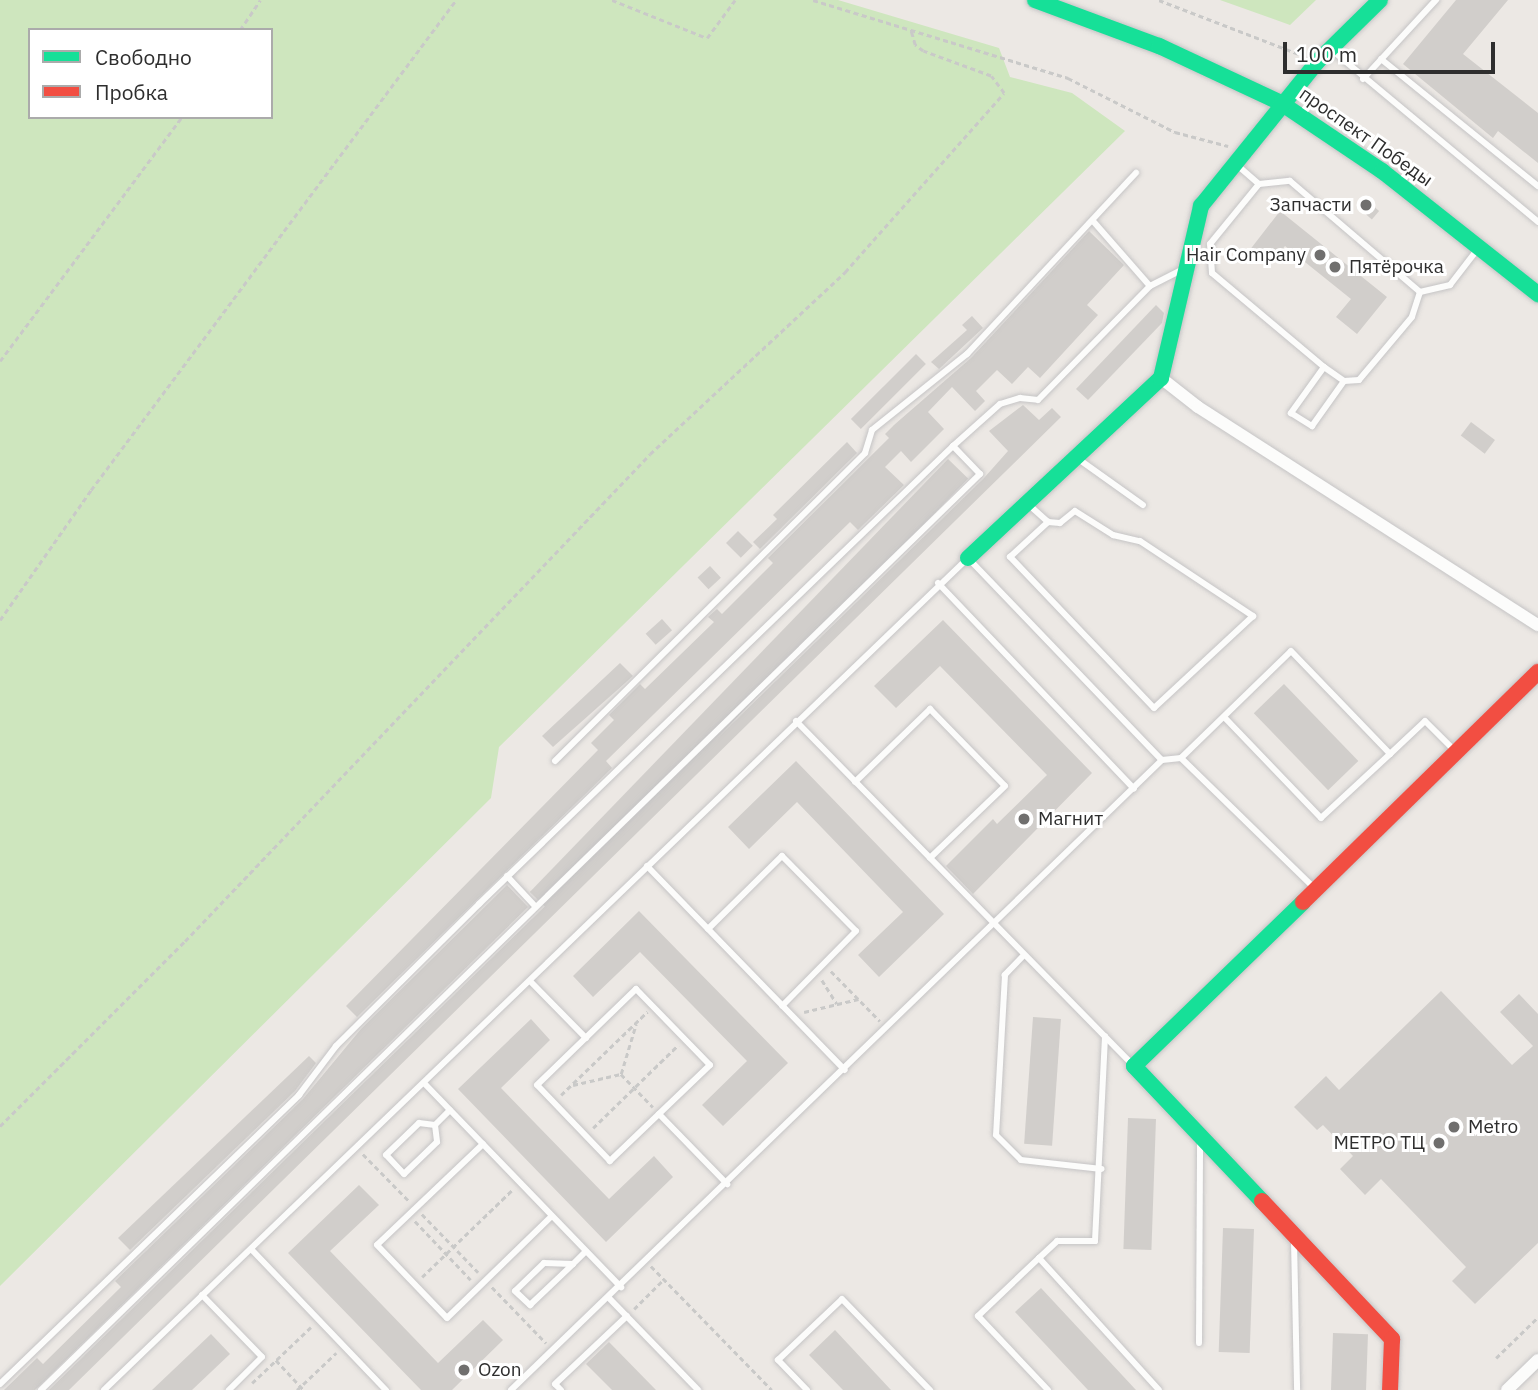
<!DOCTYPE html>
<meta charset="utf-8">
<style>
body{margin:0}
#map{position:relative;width:1538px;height:1390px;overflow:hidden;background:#ece8e4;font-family:"IBM Plex Sans",sans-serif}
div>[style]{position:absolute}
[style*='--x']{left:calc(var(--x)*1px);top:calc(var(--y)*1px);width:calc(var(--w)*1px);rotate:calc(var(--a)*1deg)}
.green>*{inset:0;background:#cee6be}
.building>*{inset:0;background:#d1cecb;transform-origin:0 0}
.path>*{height:2.5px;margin-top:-1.25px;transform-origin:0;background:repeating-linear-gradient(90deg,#c9c9c8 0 5px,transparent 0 8.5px)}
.roads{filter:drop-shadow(0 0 2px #c5c4c5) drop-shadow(0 0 2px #c5c4c5)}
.lane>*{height:6px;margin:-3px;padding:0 3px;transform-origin:3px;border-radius:3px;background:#fcfcfb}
.street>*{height:12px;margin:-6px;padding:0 6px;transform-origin:6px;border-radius:6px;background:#fcfcfb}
.fast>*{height:16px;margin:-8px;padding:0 8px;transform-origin:8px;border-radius:8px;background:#16e098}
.jam>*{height:16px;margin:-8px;padding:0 8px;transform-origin:8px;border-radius:8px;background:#f24e42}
.dots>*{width:19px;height:19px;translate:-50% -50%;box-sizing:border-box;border:4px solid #fff;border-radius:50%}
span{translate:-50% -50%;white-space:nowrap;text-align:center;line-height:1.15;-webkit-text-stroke:6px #fff;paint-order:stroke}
.street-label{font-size:19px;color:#2e2e2e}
.poi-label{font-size:19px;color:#2e2e2e}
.right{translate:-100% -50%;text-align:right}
.left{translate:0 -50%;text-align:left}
.legend{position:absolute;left:28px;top:28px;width:245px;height:91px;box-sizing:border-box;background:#fff;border:2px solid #ababab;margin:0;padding:9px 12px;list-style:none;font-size:21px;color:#2e2e2e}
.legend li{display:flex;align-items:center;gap:14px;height:35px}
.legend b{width:35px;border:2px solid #ababab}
.scale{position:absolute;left:1283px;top:42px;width:212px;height:32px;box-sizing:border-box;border:4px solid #2e2e2e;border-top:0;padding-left:9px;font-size:21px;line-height:24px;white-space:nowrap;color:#2e2e2e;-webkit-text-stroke:5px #fff;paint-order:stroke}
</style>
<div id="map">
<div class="green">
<i style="clip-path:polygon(evenodd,0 0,838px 0,999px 48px,1010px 77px,1072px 93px,1125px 131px,499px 747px,491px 798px,0 1286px,0 0,30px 30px,271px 30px,271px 117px,30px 117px,30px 30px)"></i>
<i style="clip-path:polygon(1220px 0,1316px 0,1290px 25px)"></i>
</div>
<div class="building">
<i style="clip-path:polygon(1456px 0,1508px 0,1463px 54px,1538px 113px,1538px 163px,1498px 131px,1493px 138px,1403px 64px)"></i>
<i style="left:1364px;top:198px;width:20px;height:11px;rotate:41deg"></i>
<i style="clip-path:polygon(1280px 211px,1387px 297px,1357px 334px,1336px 317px,1351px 299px,1285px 246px,1269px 267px,1249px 251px)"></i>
<i style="clip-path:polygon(1089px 231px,1124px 265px,1087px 305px,1098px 315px,1040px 378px,1028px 367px,1012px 384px,997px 370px,976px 391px,985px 401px,975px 411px,952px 387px,928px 412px,944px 429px,911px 462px,901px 451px,885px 467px,904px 485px,858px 530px,850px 522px,606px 761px,612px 768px,357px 1017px,346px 1006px,598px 750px,591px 743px,614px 720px,609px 715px,640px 684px,645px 689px,714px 622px,708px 617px,717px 609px,722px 614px,773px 563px,768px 558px,889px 438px,885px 434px,894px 425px,971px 358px)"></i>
<i style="clip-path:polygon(1156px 305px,1164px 313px,1162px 323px,1088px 400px,1076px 389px)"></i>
<i style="clip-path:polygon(972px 316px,983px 328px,939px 369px,931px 362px,967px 330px,962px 325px)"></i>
<i style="left:916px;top:354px;width:14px;height:92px;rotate:45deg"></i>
<i style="clip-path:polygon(1023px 405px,1039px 420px,1052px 408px,1061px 417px,69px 1390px,49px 1390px,984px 478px,1008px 451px,989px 431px)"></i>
<i style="left:1471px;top:422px;width:30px;height:17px;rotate:37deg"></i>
<i style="clip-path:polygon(847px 442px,857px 453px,760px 549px,753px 542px,777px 519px,773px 515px)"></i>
<i style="left:948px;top:459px;width:28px;height:602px;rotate:44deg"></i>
<i style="left:738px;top:531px;width:21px;height:17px;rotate:45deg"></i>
<i style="left:710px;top:566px;width:16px;height:17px;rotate:47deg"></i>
<i style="left:662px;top:619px;width:15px;height:22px;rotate:48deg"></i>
<i style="clip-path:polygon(943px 620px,1092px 773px,973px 894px,946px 866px,993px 819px,997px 824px,1047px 775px,940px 666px,896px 708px,874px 686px)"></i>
<i style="clip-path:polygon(620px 663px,633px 676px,553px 747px,542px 736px)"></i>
<i style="left:1284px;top:684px;width:107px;height:42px;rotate:46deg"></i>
<i style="clip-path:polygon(796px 761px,944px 914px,879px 977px,858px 955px,903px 912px,797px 802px,749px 849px,728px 827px)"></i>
<i style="clip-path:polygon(507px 885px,528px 907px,35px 1390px,4px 1390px,37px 1358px,43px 1364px,121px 1287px,115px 1281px,303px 1099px,361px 1029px)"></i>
<i style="clip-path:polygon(639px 911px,788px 1063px,723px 1126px,702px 1105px,747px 1061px,640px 952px,593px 997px,573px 976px)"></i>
<i style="clip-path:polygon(1441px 991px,1512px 1065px,1533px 1046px,1500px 1012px,1519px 994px,1538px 1014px,1538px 1243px,1475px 1304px,1452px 1281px,1466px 1267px,1381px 1179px,1365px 1195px,1340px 1169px,1353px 1156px,1323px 1125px,1317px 1130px,1294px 1107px,1326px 1076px,1339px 1090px)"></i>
<i style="left:1033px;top:1017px;width:28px;height:127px;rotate:4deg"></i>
<i style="clip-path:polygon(531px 1019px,550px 1040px,501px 1088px,609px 1199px,654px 1156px,673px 1177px,606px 1242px,458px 1089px)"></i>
<i style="clip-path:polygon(309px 1056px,316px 1063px,295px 1091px,130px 1250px,118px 1238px)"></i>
<i style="left:1128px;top:1118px;width:28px;height:131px;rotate:2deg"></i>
<i style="clip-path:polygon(359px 1185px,379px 1205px,330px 1251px,438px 1363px,483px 1320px,503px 1340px,452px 1390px,421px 1390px,288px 1253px)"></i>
<i style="left:1223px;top:1228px;width:31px;height:124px;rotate:2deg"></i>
<i style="clip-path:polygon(1041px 1288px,1136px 1390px,1088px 1390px,1015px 1312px)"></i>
<i style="clip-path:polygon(835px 1330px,891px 1390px,843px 1390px,809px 1355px)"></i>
<i style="left:1333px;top:1333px;width:35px;height:57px;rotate:2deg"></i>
<i style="clip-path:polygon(211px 1334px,230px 1354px,192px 1390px,152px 1390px)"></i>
<i style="clip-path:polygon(609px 1342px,656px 1390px,612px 1390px,586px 1364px)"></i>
</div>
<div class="path">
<i style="--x:612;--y:0;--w:102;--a:21.8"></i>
<i style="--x:707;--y:38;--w:47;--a:-53.6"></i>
<i style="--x:813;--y:0;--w:267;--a:17"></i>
<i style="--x:1068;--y:78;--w:120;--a:26.8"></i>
<i style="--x:1175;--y:132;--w:55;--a:14.8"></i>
<i style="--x:1159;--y:0;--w:155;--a:21.1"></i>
<i style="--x:240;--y:30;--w:36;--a:-56"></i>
<i style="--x:0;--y:361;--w:304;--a:-53.3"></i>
<i style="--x:0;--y:620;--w:159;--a:-55"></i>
<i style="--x:91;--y:490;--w:611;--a:-53.32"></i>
<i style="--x:831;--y:971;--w:70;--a:45.6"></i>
<i style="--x:822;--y:980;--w:28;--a:58"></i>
<i style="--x:804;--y:1012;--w:56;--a:-13.5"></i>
<i style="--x:621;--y:1074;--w:46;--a:45.9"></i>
<i style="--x:621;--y:1074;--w:52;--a:-73.3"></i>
<i style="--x:573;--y:1085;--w:49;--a:-12.9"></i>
<i style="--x:561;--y:1095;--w:120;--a:-44"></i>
<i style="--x:0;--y:1126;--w:262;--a:-45"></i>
<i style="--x:185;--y:941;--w:673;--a:-46.32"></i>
<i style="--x:650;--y:454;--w:267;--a:-43"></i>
<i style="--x:845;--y:272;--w:239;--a:-48.4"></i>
<i style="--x:1004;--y:93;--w:21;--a:-127"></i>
<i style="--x:991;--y:76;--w:72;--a:-159.8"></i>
<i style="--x:923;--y:51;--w:10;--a:-143"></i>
<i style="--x:915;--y:45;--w:15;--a:-106"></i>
<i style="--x:593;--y:1128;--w:119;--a:-44.3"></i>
<i style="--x:363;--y:1154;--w:67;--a:45.6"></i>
<i style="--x:422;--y:1214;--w:81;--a:46"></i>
<i style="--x:415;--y:1221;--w:81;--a:46.5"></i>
<i style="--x:651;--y:1266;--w:173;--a:45.7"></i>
<i style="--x:422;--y:1277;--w:127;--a:-44"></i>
<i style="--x:492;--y:1287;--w:78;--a:46"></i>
<i style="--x:634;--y:1309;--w:42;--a:-45"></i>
<i style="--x:1496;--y:1358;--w:59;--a:-44.3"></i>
<i style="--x:276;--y:1360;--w:41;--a:47"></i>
<i style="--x:252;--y:1383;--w:81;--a:-43.5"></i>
<i style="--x:297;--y:1390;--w:54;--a:-43.5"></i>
</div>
<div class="roads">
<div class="lane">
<i style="--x:1333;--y:51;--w:267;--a:39.8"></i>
<i style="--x:1381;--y:59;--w:202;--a:39"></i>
<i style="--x:1363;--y:79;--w:108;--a:-47.3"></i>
<i style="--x:1237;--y:165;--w:29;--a:41"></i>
<i style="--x:1290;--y:181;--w:171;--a:40.5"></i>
<i style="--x:1420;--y:292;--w:26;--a:108"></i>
<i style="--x:1412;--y:317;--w:82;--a:130.1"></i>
<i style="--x:1359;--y:380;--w:15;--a:176"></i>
<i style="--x:1344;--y:381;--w:24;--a:-145"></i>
<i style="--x:1324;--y:367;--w:146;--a:-140"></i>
<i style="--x:1212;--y:273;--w:29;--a:-94"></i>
<i style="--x:1210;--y:244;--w:77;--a:-50.8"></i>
<i style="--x:1259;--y:184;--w:31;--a:-6"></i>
<i style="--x:1093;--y:221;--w:86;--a:48.8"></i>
<i style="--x:1420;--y:292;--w:31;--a:-13"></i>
<i style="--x:1450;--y:285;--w:44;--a:-52.4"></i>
<i style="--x:1324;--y:367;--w:57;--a:125.7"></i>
<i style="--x:1291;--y:413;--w:25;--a:32"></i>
<i style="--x:1312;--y:426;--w:55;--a:-54.6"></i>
<i style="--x:1077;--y:458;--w:81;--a:35.5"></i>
<i style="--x:1028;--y:504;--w:27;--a:42"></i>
<i style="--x:1048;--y:522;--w:12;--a:5"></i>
<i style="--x:1060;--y:523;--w:19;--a:-39"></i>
<i style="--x:1075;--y:511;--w:45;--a:32.3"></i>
<i style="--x:1113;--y:535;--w:28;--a:13"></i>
<i style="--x:1140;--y:541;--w:136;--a:33.6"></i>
<i style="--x:1253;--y:616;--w:135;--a:137.1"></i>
<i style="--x:1154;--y:708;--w:209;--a:-133.6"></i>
<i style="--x:1010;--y:557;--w:52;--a:-42.6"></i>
<i style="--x:938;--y:583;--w:284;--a:46.4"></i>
<i style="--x:796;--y:721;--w:482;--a:45.6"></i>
<i style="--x:1390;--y:754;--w:48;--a:-43.3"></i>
<i style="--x:1425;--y:721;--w:42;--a:45"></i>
<i style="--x:1181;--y:758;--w:153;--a:-44.2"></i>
<i style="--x:1291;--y:651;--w:143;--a:46.1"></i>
<i style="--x:1390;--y:754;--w:94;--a:137.2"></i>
<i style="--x:1321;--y:818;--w:140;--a:-133.8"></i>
<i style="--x:555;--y:761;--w:437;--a:-44.8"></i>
<i style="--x:865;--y:453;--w:24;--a:-73"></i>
<i style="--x:872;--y:430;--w:122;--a:-38.7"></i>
<i style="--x:967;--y:354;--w:248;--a:-47"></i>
<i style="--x:855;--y:782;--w:105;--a:-44.2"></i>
<i style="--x:930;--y:709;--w:107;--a:45.8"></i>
<i style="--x:1005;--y:786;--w:104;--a:136.2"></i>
<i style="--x:647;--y:866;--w:284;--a:45.9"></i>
<i style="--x:507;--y:876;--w:41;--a:47"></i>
<i style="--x:708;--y:929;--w:104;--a:-44.6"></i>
<i style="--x:782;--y:856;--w:105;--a:45.4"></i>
<i style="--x:856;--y:931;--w:105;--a:134.6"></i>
<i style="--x:1024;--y:955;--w:28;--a:134"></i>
<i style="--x:1005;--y:975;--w:160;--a:93.2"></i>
<i style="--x:996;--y:1135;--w:35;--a:45"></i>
<i style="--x:1021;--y:1160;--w:81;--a:6.4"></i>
<i style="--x:530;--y:981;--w:80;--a:45.5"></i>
<i style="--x:636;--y:989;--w:106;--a:45.8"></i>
<i style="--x:710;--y:1065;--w:139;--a:136.2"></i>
<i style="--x:610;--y:1161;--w:105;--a:-133.8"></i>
<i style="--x:537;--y:1085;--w:138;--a:-44.1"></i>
<i style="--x:424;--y:1083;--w:284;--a:46"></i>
<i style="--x:659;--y:1114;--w:98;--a:45.8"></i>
<i style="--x:435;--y:1125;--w:17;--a:83"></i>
<i style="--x:437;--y:1142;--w:46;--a:135.9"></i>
<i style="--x:404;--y:1174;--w:26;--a:-133"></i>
<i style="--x:386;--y:1155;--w:46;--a:-44.1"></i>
<i style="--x:419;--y:1123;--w:16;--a:7"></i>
<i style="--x:435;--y:1125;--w:21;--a:-45"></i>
<i style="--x:483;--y:1144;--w:146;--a:136.4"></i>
<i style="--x:377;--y:1245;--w:101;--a:46.2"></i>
<i style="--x:447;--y:1318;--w:146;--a:-44.2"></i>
<i style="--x:1294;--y:1241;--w:149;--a:88.8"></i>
<i style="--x:252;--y:1250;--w:194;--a:46.3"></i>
<i style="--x:1039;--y:1258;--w:25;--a:-43"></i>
<i style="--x:1057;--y:1241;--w:38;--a:0"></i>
<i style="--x:1095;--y:1241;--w:205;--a:-87.2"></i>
<i style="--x:573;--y:1264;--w:29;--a:-178"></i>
<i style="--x:544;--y:1263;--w:40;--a:136"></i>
<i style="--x:515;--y:1291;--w:21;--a:43"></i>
<i style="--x:530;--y:1305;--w:59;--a:-43.6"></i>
<i style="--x:573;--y:1264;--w:18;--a:-45"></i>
<i style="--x:202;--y:1295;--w:86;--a:45.9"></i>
<i style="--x:262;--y:1357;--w:47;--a:135"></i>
<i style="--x:609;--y:1298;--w:128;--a:45.9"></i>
<i style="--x:1199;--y:1343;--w:202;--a:-89.7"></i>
<i style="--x:0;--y:1384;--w:416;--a:-44"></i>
<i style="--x:299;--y:1095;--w:61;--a:-52.9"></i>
<i style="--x:336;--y:1046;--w:202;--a:-44.8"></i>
<i style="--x:479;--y:904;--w:659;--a:-44.02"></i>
<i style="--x:953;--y:446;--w:63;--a:-41.8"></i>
<i style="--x:1000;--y:404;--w:21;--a:-17"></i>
<i style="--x:1020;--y:398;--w:18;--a:6"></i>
<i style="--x:1038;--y:400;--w:160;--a:-45.5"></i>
<i style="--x:1150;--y:286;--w:38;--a:-27"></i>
<i style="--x:41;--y:1390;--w:1312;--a:-44.29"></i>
<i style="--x:980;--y:474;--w:39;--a:-134"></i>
<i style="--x:104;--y:1390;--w:1199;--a:-43.92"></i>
<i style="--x:968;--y:558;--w:280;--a:46.2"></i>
<i style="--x:511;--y:1390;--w:906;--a:-44.06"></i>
<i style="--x:1162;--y:760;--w:19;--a:-6"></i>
<i style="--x:1181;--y:758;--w:186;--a:44.3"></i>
<i style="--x:561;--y:1390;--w:8;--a:-135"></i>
<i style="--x:555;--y:1384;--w:99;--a:-43.4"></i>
<i style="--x:807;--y:1390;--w:42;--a:-134"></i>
<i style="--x:778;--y:1360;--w:88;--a:-43.6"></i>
<i style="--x:842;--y:1299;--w:127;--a:46"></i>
<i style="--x:1048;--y:1390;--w:102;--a:-133.4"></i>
<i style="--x:978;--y:1316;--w:84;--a:-43.6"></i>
<i style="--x:1039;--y:1258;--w:178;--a:47.7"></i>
</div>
<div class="street">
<i style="--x:1161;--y:378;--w:47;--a:38.1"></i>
<i style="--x:1198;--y:407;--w:404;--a:32.7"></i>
<i style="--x:1507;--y:1390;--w:43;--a:-44.1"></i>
</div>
<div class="fast">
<i style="--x:1035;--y:0;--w:132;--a:20.4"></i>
<i style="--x:1159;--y:46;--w:135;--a:25"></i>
<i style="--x:1281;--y:103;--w:122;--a:34"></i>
<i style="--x:1382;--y:171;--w:199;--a:38.3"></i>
<i style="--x:968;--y:558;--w:264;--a:-43"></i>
<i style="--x:1161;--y:378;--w:177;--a:-76.9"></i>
<i style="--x:1201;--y:206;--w:185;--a:-51.1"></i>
<i style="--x:1317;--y:62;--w:88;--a:-44.5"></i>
<i style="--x:1262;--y:1201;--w:186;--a:-133.5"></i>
<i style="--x:1134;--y:1066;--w:235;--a:-44.1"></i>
</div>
<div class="jam">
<i style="--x:1303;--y:902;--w:329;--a:-44.4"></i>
<i style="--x:1262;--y:1201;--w:190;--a:46.7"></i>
<i style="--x:1392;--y:1339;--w:51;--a:92.2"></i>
</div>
</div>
<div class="dots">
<i style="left:1366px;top:205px;background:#706f6e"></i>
<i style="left:1320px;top:255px;background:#706f6e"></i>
<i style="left:1335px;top:267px;background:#706f6e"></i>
<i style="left:1024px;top:819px;background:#706f6e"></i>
<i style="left:1454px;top:1127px;background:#706f6e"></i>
<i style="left:1439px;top:1143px;background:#706f6e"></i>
<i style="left:464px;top:1370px;background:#706f6e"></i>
</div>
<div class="street-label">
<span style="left:1366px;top:137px;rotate:35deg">проспект Победы</span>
</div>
<div class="poi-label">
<span class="right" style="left:1352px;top:205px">Запчасти</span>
<span class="right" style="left:1306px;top:255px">Hair Company</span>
<span class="left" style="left:1349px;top:267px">Пятёрочка</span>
<span class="left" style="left:1038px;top:819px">Магнит</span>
<span class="left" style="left:1468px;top:1127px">Metro</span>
<span class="right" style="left:1425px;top:1143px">МЕТРО ТЦ</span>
<span class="left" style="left:478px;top:1370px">Ozon</span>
</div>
<ul class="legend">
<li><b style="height:9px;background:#16e098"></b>Свободно</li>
<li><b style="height:9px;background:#f24e42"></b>Пробка</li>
</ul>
<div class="scale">100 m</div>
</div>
